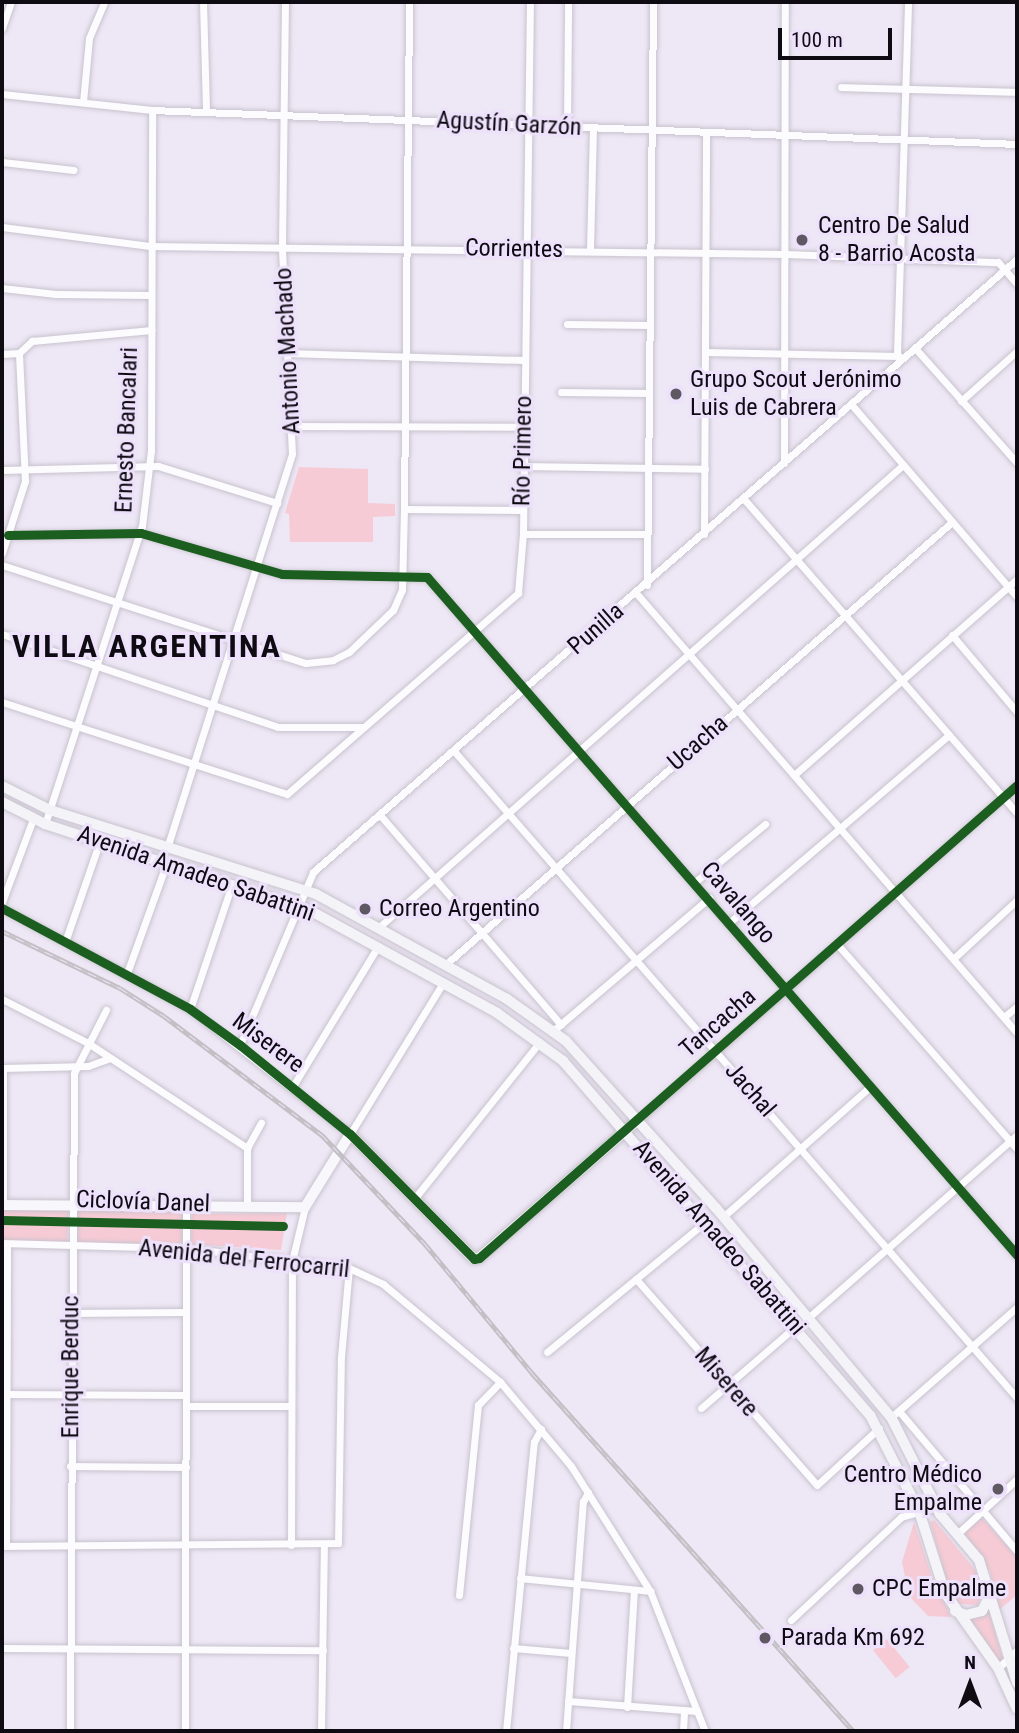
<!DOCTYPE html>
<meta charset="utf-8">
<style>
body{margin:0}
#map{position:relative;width:1019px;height:1733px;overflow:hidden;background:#eee7f5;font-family:"Roboto Condensed",sans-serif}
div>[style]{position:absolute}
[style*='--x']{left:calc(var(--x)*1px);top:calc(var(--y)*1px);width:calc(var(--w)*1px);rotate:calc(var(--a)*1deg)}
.green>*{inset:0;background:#f7cbd5;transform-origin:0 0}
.roads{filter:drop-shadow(0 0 2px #c8c3ce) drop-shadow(0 0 2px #c8c3ce)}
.street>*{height:7px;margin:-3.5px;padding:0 3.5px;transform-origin:3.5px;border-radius:3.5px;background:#fcfbfe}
.secondary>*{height:10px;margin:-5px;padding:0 5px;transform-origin:5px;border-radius:5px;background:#f8f7fb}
.primary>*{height:10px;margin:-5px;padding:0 5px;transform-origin:5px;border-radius:5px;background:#f3f3f8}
.rail>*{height:5px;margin-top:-2.5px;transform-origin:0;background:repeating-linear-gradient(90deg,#ede1fb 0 8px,#c2c0c4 0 16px);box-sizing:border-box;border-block:2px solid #c2c0c4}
.cycleway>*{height:9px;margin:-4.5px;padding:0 4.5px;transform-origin:4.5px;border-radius:4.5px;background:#1b5e20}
.dots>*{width:19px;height:19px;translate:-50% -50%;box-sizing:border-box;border:4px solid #ede1fb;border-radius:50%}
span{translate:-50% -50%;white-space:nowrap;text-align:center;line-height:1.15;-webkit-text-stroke:6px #ede1fb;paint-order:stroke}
.street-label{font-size:24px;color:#0f0b13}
.poi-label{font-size:24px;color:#0f0b13}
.left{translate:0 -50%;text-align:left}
.right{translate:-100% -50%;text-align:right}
.district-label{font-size:32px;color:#0f0b13;font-weight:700;letter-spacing:2px}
.frame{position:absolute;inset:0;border:4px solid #0f0b13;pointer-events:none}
.north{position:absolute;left:935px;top:1649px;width:70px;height:70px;-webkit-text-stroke:5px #ede1fb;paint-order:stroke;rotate:0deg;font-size:19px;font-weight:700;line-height:28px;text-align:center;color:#0f0b13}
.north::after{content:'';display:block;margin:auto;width:24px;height:32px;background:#0f0b13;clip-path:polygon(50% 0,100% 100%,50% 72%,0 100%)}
.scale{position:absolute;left:778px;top:28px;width:114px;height:32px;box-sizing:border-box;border:4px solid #0f0b13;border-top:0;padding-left:9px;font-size:21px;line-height:24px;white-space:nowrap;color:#0f0b13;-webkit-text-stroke:5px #ede1fb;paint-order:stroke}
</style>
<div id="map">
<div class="green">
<i style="clip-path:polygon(299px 467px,368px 469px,368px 503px,395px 504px,395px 516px,373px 517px,373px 542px,290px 542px,289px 514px,285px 513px)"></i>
<i style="left:2px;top:1207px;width:66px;height:35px;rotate:1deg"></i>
<i style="left:76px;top:1208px;width:107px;height:35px;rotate:1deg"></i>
<i style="clip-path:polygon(287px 1213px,281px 1250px,191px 1244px,192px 1214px)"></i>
<i style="clip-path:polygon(981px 1517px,1017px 1557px,1017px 1595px,999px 1610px,990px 1571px,961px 1535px)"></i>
<i style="clip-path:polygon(934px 1520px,976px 1571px,982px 1596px,977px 1605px,959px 1604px,947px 1584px,930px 1522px)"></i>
<i style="clip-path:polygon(914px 1522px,932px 1577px,951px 1617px,928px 1616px,909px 1596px,902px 1562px)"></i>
<i style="clip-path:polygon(989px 1611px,1003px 1660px,997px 1665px,968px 1621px)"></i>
<i style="left:887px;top:1639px;width:36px;height:18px;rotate:51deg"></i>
</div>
<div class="roads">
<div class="street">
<i style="--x:203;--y:2;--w:109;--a:88.4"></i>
<i style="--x:2;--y:28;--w:28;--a:-71"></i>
<i style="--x:841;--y:87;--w:176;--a:1.6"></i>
<i style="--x:2;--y:94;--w:151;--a:6.1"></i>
<i style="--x:152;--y:110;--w:866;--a:2.25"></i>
<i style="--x:83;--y:102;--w:64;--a:-84.6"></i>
<i style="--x:89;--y:38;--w:39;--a:-67"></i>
<i style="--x:567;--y:128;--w:126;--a:-89.5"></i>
<i style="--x:2;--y:162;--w:72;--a:6.3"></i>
<i style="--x:2;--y:227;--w:149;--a:7.3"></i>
<i style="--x:150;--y:246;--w:636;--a:0.72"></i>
<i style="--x:786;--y:254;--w:212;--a:2.2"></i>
<i style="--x:998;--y:262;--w:29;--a:49"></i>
<i style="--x:590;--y:250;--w:121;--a:-88.6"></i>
<i style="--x:2;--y:288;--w:54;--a:6.3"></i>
<i style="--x:56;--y:294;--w:95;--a:0.6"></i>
<i style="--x:567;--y:324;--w:82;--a:0.7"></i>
<i style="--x:915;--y:348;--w:154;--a:48.4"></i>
<i style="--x:705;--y:352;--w:194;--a:1.2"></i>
<i style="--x:286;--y:353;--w:238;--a:1.7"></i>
<i style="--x:2;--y:354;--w:17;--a:-3"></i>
<i style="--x:19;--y:353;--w:18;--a:-43"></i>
<i style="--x:32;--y:341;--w:120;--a:-5.3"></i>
<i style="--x:897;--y:354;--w:352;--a:-88.2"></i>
<i style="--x:561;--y:392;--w:88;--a:0.7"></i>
<i style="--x:961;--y:401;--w:75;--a:-41.8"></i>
<i style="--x:851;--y:404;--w:255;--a:49.3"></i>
<i style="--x:292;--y:426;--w:231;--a:0.2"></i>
<i style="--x:784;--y:463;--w:461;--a:-89.9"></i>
<i style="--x:523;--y:466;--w:182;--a:0.9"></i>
<i style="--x:2;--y:470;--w:156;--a:-1.5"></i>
<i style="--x:158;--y:466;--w:125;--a:17.3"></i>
<i style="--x:744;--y:499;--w:416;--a:49"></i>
<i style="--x:404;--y:509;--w:119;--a:0.5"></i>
<i style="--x:523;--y:534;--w:124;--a:0"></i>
<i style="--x:704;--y:534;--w:400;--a:-89.7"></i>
<i style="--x:8;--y:535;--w:133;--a:-0.9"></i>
<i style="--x:141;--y:533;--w:147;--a:16.2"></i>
<i style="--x:282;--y:574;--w:145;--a:1.2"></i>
<i style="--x:427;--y:577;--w:899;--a:48.97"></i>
<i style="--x:2;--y:553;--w:76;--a:-72.3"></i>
<i style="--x:25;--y:481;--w:128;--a:-92.7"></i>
<i style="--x:2;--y:565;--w:319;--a:17.9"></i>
<i style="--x:306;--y:663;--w:27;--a:-6"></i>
<i style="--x:333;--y:660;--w:18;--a:-27"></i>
<i style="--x:349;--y:652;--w:61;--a:-43.7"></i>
<i style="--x:393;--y:610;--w:22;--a:-66"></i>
<i style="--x:402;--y:590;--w:81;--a:-88.6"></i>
<i style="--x:404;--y:509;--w:507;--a:-89.43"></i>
<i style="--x:647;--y:585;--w:583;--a:-89.41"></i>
<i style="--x:637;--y:594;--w:581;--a:49.12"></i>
<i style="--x:2;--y:634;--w:291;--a:18.6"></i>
<i style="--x:278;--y:727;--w:85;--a:0"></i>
<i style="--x:952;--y:635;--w:101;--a:49.8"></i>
<i style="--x:2;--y:702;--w:299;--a:17.9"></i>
<i style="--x:287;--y:794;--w:306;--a:-41"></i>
<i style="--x:518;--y:593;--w:59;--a:-85.2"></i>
<i style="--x:523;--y:534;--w:532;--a:-89.25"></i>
<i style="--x:454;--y:751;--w:858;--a:48.97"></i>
<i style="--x:794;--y:775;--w:297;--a:-41.3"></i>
<i style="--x:380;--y:815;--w:277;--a:49.2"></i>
<i style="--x:45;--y:824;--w:313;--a:-72"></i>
<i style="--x:142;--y:526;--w:76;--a:-83.2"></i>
<i style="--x:151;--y:451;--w:341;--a:-89.8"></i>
<i style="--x:167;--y:848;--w:413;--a:-72.4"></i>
<i style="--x:292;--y:454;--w:207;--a:-92.8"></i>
<i style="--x:282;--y:247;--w:245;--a:-89.3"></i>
<i style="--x:695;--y:882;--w:91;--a:-39.6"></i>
<i style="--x:2;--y:902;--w:89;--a:-69.5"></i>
<i style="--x:2;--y:908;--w:213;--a:28.2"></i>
<i style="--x:190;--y:1009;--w:203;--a:38"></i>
<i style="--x:350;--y:1134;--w:177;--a:-58.4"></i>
<i style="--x:730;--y:922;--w:288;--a:-40.5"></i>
<i style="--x:378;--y:928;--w:700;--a:-41.41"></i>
<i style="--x:66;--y:939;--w:104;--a:-70.9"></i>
<i style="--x:837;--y:944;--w:273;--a:48.7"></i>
<i style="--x:953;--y:959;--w:87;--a:-42.7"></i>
<i style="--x:445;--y:965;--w:673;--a:-41.15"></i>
<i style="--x:127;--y:973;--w:118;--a:-70.2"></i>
<i style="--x:2;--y:999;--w:97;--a:27.1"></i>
<i style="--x:88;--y:1043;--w:191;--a:33.4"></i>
<i style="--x:190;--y:1009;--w:132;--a:-71.4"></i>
<i style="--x:1004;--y:1017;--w:17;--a:-40"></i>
<i style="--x:554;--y:1030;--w:204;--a:-40.4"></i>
<i style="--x:240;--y:1045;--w:188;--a:-67.1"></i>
<i style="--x:313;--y:872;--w:933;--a:-41.05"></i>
<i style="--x:2;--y:1068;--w:86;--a:-1.3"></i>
<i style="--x:88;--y:1066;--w:23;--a:-20"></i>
<i style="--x:293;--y:1086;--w:164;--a:-58.7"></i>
<i style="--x:639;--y:1119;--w:504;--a:-41.46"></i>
<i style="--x:414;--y:1199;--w:201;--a:-51.3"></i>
<i style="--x:3;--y:1205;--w:137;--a:-90"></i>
<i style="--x:247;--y:1206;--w:58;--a:-90"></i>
<i style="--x:247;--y:1148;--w:29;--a:-61"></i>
<i style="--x:724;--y:1216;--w:195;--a:-41.5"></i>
<i style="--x:2;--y:1243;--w:184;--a:1.6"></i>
<i style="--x:186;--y:1248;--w:164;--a:7"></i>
<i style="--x:349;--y:1268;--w:38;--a:25"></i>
<i style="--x:383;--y:1284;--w:153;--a:39.9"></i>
<i style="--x:500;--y:1382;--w:110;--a:49.8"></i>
<i style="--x:571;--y:1466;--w:148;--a:57.7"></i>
<i style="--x:650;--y:1591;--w:150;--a:68.6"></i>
<i style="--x:636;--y:1279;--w:274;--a:48.7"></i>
<i style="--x:817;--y:1485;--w:84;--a:-42.6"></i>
<i style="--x:70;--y:1313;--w:116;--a:-0.5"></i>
<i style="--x:809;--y:1317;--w:276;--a:-41.2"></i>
<i style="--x:547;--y:1352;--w:205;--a:-39.4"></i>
<i style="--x:2;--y:1394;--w:184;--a:0.3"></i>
<i style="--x:186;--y:1406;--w:104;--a:0"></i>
<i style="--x:701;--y:1408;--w:124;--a:-40.8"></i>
<i style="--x:899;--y:1411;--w:183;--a:49.9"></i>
<i style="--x:896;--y:1413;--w:161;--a:-41.2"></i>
<i style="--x:70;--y:1466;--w:116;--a:0.5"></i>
<i style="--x:956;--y:1535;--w:83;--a:-42.6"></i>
<i style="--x:291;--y:1545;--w:284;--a:-89.8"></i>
<i style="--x:292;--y:1261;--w:56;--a:-76.5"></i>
<i style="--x:2;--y:1546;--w:336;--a:-0.5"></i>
<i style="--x:338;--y:1543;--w:186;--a:-89.1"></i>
<i style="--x:341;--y:1357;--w:89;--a:-84.9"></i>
<i style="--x:6;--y:1546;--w:302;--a:-89.8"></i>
<i style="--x:520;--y:1578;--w:131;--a:5.7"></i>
<i style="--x:459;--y:1595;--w:191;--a:-84.3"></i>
<i style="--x:478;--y:1405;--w:32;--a:-46"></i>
<i style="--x:791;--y:1620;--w:151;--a:-43.1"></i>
<i style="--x:901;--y:1517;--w:36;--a:-16"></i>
<i style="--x:2;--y:1648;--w:321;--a:0.4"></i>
<i style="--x:513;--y:1648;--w:58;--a:4.9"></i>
<i style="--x:998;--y:1668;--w:26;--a:-43"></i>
<i style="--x:568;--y:1701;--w:129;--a:4.4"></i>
<i style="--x:627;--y:1707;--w:117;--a:-86.6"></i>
<i style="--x:70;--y:1731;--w:658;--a:-89.65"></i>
<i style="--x:74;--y:1073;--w:71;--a:-63.1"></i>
<i style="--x:185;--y:1731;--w:525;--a:-89.89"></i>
<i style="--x:321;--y:1731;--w:185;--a:-89.1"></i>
<i style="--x:506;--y:1731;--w:290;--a:-84.5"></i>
<i style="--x:534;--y:1442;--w:15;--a:-62"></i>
<i style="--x:566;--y:1731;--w:230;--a:-85.8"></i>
<i style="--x:583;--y:1502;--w:11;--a:-63"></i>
<i style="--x:683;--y:1731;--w:18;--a:-87"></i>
</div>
<div class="secondary">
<i style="--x:2;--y:1205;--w:303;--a:0.4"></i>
<i style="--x:305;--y:1207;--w:86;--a:-58.3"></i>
<i style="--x:350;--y:1134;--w:176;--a:45.2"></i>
<i style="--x:474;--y:1259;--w:5;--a:-11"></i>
<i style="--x:479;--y:1258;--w:212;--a:-41"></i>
</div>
<div class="primary">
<i style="--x:2;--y:786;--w:54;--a:26.6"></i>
<i style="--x:50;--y:810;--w:279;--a:17.5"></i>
<i style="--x:316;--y:894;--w:218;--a:28.8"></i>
<i style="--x:507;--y:999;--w:72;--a:35.4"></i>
<i style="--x:566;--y:1041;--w:224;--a:48.1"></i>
<i style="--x:716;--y:1208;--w:273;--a:50.1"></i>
<i style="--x:891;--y:1417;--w:109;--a:63.2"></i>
<i style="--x:940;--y:1514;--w:60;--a:49.7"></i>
<i style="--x:979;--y:1560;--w:129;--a:72.8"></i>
<i style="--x:2;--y:802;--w:48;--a:27.1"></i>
<i style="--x:45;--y:824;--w:280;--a:18.1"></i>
<i style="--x:311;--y:911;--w:212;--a:28.7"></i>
<i style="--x:497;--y:1013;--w:82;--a:36"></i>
<i style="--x:563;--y:1061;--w:469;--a:49.1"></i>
<i style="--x:870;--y:1415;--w:108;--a:63"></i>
<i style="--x:919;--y:1511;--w:86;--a:72.4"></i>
<i style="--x:945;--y:1593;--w:92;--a:54.8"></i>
<i style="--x:998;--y:1668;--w:45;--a:65.1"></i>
<i style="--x:955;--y:1611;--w:12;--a:20"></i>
<i style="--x:966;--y:1615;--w:16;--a:-14"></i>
<i style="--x:982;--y:1611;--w:18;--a:-63"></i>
</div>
</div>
<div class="rail">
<i style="--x:2;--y:931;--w:131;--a:25.8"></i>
<i style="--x:120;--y:988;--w:52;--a:32.5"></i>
<i style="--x:164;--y:1016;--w:198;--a:37"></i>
<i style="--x:322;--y:1135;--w:150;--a:46.6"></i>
<i style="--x:425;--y:1244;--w:168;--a:50.3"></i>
<i style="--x:532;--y:1373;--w:481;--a:48.1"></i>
</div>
<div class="cycleway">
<i style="--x:8;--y:535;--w:133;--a:-0.9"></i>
<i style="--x:141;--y:533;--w:147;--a:16.2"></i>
<i style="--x:282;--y:574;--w:145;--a:1.2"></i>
<i style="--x:427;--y:577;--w:899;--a:48.97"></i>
<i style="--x:2;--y:908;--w:213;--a:28.2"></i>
<i style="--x:190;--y:1009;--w:62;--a:35.8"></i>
<i style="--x:240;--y:1045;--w:141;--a:39"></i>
<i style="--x:350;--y:1134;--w:176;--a:45.2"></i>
<i style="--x:474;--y:1259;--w:5;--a:-11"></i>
<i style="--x:479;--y:1258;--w:716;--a:-41.32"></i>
<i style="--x:2;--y:1220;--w:281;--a:1.2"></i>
</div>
<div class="dots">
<i style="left:802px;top:240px;background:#5d5862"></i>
<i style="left:676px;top:394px;background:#5d5862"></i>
<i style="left:365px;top:909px;background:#5d5862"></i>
<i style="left:998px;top:1489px;background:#5d5862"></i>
<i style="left:858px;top:1589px;background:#5d5862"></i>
<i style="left:765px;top:1638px;background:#5d5862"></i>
</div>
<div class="street-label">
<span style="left:509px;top:124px;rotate:3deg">Agustín Garzón</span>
<span style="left:514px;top:249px;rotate:1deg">Corrientes</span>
<span style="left:288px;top:351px;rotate:-93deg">Antonio Machado</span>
<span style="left:127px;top:430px;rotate:-88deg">Ernesto Bancalari</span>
<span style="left:523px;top:451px;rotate:-89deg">Río Primero</span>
<span style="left:596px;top:629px;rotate:-41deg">Punilla</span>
<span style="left:698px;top:743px;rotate:-41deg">Ucacha</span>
<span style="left:196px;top:874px;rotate:19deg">Avenida Amadeo Sabattini</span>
<span style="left:738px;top:903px;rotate:49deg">Cavalango</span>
<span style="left:718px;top:1023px;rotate:-41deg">Tancacha</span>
<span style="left:268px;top:1043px;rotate:37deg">Miserere</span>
<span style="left:750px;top:1090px;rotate:49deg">Jachal</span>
<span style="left:143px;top:1202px;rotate:2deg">Ciclovía Danel</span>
<span style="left:719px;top:1238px;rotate:49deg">Avenida Amadeo Sabattini</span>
<span style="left:244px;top:1259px;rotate:6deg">Avenida del Ferrocarril</span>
<span style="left:71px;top:1367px;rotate:-90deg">Enrique Berduc</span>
<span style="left:726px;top:1382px;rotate:49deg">Miserere</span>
</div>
<div class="poi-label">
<span class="left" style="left:818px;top:240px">Centro De Salud<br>8 - Barrio Acosta</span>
<span class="left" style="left:690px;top:394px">Grupo Scout Jerónimo<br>Luis de Cabrera</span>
<span class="left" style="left:379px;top:909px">Correo Argentino</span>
<span class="right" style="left:982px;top:1489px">Centro Médico<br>Empalme</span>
<span class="left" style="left:872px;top:1589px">CPC Empalme</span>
<span class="left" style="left:781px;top:1638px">Parada Km 692</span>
</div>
<div class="district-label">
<span style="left:147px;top:646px">VILLA ARGENTINA</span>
</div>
<div class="frame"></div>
<div class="north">N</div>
<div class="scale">100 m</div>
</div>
